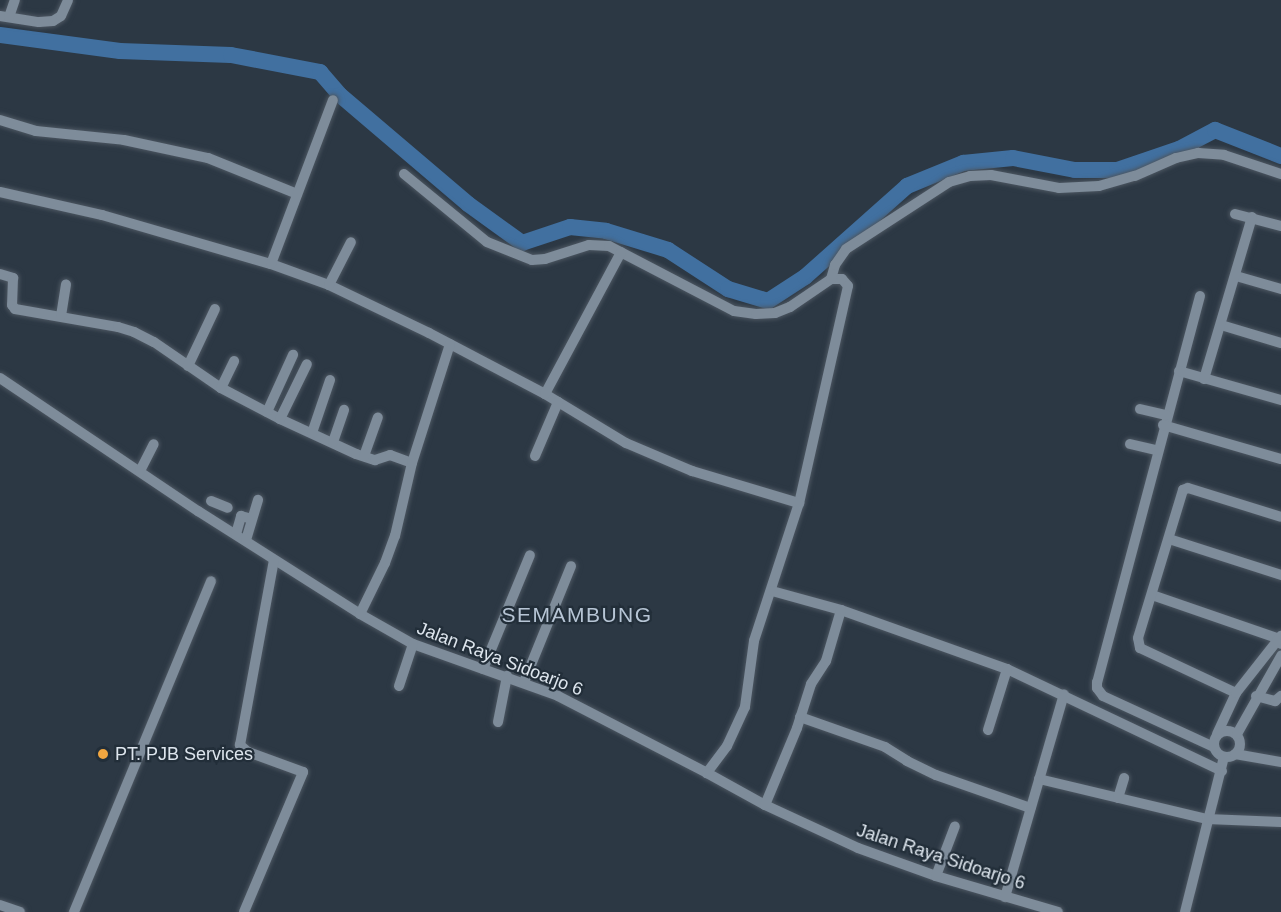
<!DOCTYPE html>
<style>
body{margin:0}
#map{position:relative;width:1281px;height:912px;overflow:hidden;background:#2c3844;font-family:Helvetica,sans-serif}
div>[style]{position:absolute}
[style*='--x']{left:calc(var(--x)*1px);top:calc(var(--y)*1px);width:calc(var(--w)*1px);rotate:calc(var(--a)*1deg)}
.river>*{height:16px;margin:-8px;padding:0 8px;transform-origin:8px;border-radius:8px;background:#4170a0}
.roads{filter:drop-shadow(0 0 2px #4c5661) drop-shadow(0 0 2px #4c5661)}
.minor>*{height:10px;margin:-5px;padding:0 5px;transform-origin:5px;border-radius:5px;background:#7e8c9a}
.minor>.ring{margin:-5px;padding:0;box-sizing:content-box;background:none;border:10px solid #7e8c9a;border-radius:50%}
.dots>*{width:16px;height:16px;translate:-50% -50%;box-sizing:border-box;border:3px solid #222e39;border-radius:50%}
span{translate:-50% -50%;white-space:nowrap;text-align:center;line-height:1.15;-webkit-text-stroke:4.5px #222e39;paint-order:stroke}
.street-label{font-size:18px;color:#dde5ed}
.poi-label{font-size:18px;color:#dde5ed}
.left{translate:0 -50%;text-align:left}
.quarter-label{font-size:21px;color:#b7c5d5;letter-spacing:1.5px}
</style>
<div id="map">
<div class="river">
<i style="--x:0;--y:35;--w:121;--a:7.6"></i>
<i style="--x:120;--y:51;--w:111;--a:2.1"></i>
<i style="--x:231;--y:55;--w:91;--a:10.8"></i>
<i style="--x:320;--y:72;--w:30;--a:49"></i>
<i style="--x:340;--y:95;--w:168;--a:40.4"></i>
<i style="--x:468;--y:204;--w:67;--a:35.8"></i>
<i style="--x:522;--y:243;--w:51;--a:-18.4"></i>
<i style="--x:570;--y:227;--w:36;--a:6"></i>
<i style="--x:606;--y:231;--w:65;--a:17"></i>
<i style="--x:668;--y:250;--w:72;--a:33"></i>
<i style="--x:728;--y:289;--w:42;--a:16.7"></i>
<i style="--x:768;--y:301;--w:44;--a:-33"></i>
<i style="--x:805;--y:277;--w:137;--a:-41.7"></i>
<i style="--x:907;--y:186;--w:61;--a:-22.3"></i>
<i style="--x:963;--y:163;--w:50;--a:-5.7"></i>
<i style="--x:1013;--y:158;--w:63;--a:11"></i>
<i style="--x:1075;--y:170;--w:42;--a:0"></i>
<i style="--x:1117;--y:170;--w:65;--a:-18.7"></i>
<i style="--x:1179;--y:149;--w:41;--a:-27.8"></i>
<i style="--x:1215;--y:130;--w:71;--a:21.5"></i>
</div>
<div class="roads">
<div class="minor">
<i style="--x:0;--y:16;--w:39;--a:9"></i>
<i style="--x:39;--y:22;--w:14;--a:-4"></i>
<i style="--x:53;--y:21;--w:9;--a:-32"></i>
<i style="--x:61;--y:16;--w:17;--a:-66"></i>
<i style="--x:9;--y:17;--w:18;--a:-71"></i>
<i style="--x:0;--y:120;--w:38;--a:17"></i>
<i style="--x:36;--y:131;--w:88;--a:5.8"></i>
<i style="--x:124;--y:140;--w:86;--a:12.1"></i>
<i style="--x:208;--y:158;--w:96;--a:22"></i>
<i style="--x:404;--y:174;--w:107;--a:39.3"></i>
<i style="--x:487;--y:242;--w:48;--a:21.8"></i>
<i style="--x:532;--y:260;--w:13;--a:-4"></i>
<i style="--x:545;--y:259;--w:46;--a:-17.7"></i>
<i style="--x:589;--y:245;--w:20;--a:3"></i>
<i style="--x:609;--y:246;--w:141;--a:27.5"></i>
<i style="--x:734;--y:311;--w:22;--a:8"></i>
<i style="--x:756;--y:314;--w:19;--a:-3"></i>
<i style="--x:775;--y:313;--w:16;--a:-22"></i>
<i style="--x:790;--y:307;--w:50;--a:-34.3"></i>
<i style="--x:831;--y:279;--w:11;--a:0"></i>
<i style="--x:842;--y:279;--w:9;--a:49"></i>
<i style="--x:848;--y:286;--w:222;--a:102.7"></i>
<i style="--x:799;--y:503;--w:145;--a:108.1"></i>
<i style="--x:754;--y:641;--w:67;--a:97.8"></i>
<i style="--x:745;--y:707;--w:43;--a:114.8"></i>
<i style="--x:727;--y:746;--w:34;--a:127"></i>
<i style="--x:0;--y:192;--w:105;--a:12.7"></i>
<i style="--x:102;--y:215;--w:176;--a:16.2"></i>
<i style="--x:271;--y:264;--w:62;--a:19.9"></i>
<i style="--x:329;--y:285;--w:111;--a:25.6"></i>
<i style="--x:429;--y:333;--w:131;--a:27.7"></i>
<i style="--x:545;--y:394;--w:95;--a:31.2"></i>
<i style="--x:626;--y:443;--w:72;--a:23"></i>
<i style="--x:692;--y:471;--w:112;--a:16.7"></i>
<i style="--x:1235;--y:214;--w:48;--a:14.6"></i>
<i style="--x:271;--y:264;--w:175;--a:-69.3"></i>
<i style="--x:0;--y:274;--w:14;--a:17"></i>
<i style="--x:13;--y:278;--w:27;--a:92"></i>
<i style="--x:12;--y:305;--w:5;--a:53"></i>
<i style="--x:15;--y:309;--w:105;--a:9.9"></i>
<i style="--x:118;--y:327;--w:17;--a:17"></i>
<i style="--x:134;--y:332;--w:22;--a:27"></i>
<i style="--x:154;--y:342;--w:81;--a:34.5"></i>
<i style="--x:221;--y:388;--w:67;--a:27.7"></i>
<i style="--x:280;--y:419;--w:84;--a:24.7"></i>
<i style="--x:356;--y:454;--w:20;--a:18"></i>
<i style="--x:375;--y:460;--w:16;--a:-18"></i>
<i style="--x:390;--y:455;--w:23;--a:20"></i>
<i style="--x:1236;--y:276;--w:47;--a:16.1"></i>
<i style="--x:831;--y:279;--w:15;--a:-74"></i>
<i style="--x:835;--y:265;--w:19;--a:-55"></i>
<i style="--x:846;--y:249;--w:123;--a:-33"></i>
<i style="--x:949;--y:182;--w:22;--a:-16"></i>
<i style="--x:970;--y:176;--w:21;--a:-3"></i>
<i style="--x:991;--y:175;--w:69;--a:10.8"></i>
<i style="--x:1059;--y:188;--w:40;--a:-2.9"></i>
<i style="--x:1099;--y:186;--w:37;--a:-16"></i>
<i style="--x:1135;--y:176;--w:45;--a:-23.7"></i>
<i style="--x:1176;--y:158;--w:23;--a:-13"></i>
<i style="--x:1198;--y:153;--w:26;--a:4"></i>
<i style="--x:1224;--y:155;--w:60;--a:18.4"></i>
<i style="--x:329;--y:285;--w:48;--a:-62.9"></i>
<i style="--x:1200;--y:296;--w:400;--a:104.9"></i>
<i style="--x:1097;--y:682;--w:6;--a:90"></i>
<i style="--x:1097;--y:688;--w:10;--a:53"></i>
<i style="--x:1103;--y:696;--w:122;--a:24.7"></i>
<i style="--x:61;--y:316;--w:32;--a:-81"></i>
<i style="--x:1221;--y:325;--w:63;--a:16.7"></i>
<i style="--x:188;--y:366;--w:63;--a:-64.7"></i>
<i style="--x:1179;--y:371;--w:106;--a:15.9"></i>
<i style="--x:0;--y:378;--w:239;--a:33.9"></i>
<i style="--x:198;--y:511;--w:192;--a:32.4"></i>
<i style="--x:360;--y:614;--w:61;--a:29.5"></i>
<i style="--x:413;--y:644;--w:154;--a:19.7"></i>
<i style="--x:558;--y:696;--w:168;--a:27.3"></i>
<i style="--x:707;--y:773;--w:66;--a:28.9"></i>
<i style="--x:765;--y:805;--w:102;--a:24.8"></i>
<i style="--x:858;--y:848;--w:83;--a:19.7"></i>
<i style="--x:936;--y:876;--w:127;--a:16.4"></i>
<i style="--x:1204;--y:379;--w:169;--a:-73.5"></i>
<i style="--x:221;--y:388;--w:30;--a:-64"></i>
<i style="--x:545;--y:394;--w:161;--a:-61.8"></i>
<i style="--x:1140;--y:409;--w:27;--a:13"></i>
<i style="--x:267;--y:412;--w:63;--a:-65.5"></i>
<i style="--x:280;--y:419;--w:61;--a:-63.9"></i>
<i style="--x:1163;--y:425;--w:123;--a:16.1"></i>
<i style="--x:312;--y:433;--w:56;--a:-71.2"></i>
<i style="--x:333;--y:442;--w:34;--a:-71"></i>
<i style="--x:1130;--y:444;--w:28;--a:13"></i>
<i style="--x:364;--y:456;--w:41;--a:-70.3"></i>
<i style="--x:535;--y:456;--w:59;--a:-66.9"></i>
<i style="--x:140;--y:471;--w:30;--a:-63"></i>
<i style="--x:211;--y:501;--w:18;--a:22"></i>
<i style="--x:236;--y:534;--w:19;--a:-74"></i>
<i style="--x:241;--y:516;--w:11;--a:15"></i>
<i style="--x:1169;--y:539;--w:118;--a:17.8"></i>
<i style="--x:246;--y:540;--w:42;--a:-73.3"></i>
<i style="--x:772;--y:591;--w:72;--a:15.4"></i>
<i style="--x:841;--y:610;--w:176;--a:19.6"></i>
<i style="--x:1007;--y:669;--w:238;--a:25.4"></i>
<i style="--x:1152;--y:595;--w:132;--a:19"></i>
<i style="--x:1277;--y:638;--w:7;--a:56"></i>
<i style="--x:360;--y:614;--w:57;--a:-63.9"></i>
<i style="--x:385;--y:563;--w:29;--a:-70"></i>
<i style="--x:395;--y:536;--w:75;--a:-76.9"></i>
<i style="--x:412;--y:463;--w:125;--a:-72.3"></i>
<i style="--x:483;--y:669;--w:123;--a:-67.6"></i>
<i style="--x:524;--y:682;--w:125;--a:-67.9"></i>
<i style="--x:399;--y:686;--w:44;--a:-71.6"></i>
<i style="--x:1236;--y:693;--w:106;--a:-154.9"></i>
<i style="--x:1140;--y:648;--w:10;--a:-101"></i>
<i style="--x:1138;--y:638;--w:155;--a:-73.1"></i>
<i style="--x:1183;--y:490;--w:5;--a:-22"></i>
<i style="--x:1188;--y:488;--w:97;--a:17.3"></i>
<i style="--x:1256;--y:696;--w:20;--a:15"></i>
<i style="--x:1275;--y:701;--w:8;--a:-40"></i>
<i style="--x:800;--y:717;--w:90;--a:19.4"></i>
<i style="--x:885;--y:747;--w:26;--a:32"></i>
<i style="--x:907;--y:761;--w:32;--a:26"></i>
<i style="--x:936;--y:775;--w:100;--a:19.3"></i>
<i style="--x:498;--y:722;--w:47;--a:-78.9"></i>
<i style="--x:988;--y:730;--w:64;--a:-72.7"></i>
<i class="ring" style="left:1214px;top:731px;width:16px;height:16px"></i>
<i style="--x:1217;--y:734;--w:45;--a:-65.1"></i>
<i style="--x:1236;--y:693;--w:73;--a:-51.7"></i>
<i style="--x:1237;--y:734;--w:90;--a:-60.6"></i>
<i style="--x:1235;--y:754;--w:47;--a:9.9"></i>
<i style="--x:1039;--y:779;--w:173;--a:13.4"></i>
<i style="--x:1207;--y:819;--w:74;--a:2.3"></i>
<i style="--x:1118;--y:798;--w:21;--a:-73"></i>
<i style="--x:765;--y:805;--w:83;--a:-67.4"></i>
<i style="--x:797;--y:728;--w:46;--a:-72.3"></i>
<i style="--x:811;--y:684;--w:27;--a:-57"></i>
<i style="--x:826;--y:661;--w:53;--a:-73.6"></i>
<i style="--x:936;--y:876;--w:53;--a:-69.2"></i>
<i style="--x:1005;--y:897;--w:211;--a:-73.8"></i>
<i style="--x:0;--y:905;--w:21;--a:19"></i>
<i style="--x:74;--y:912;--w:358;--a:-67.5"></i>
<i style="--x:244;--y:912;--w:152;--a:-67.1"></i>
<i style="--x:303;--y:772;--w:59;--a:-160"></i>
<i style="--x:248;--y:752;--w:11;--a:-139"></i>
<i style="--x:240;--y:745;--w:188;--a:-79.6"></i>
<i style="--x:1185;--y:912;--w:160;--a:-75.9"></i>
</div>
</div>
<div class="dots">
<i style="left:103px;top:754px;background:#f1a640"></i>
</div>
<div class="street-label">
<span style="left:500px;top:659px;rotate:21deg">Jalan Raya Sidoarjo 6</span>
<span style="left:941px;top:857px;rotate:18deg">Jalan Raya Sidoarjo 6</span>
</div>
<div class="poi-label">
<span class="left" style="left:115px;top:754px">PT. PJB Services</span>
</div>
<div class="quarter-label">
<span style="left:577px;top:615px">SEMAMBUNG</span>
</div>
</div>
